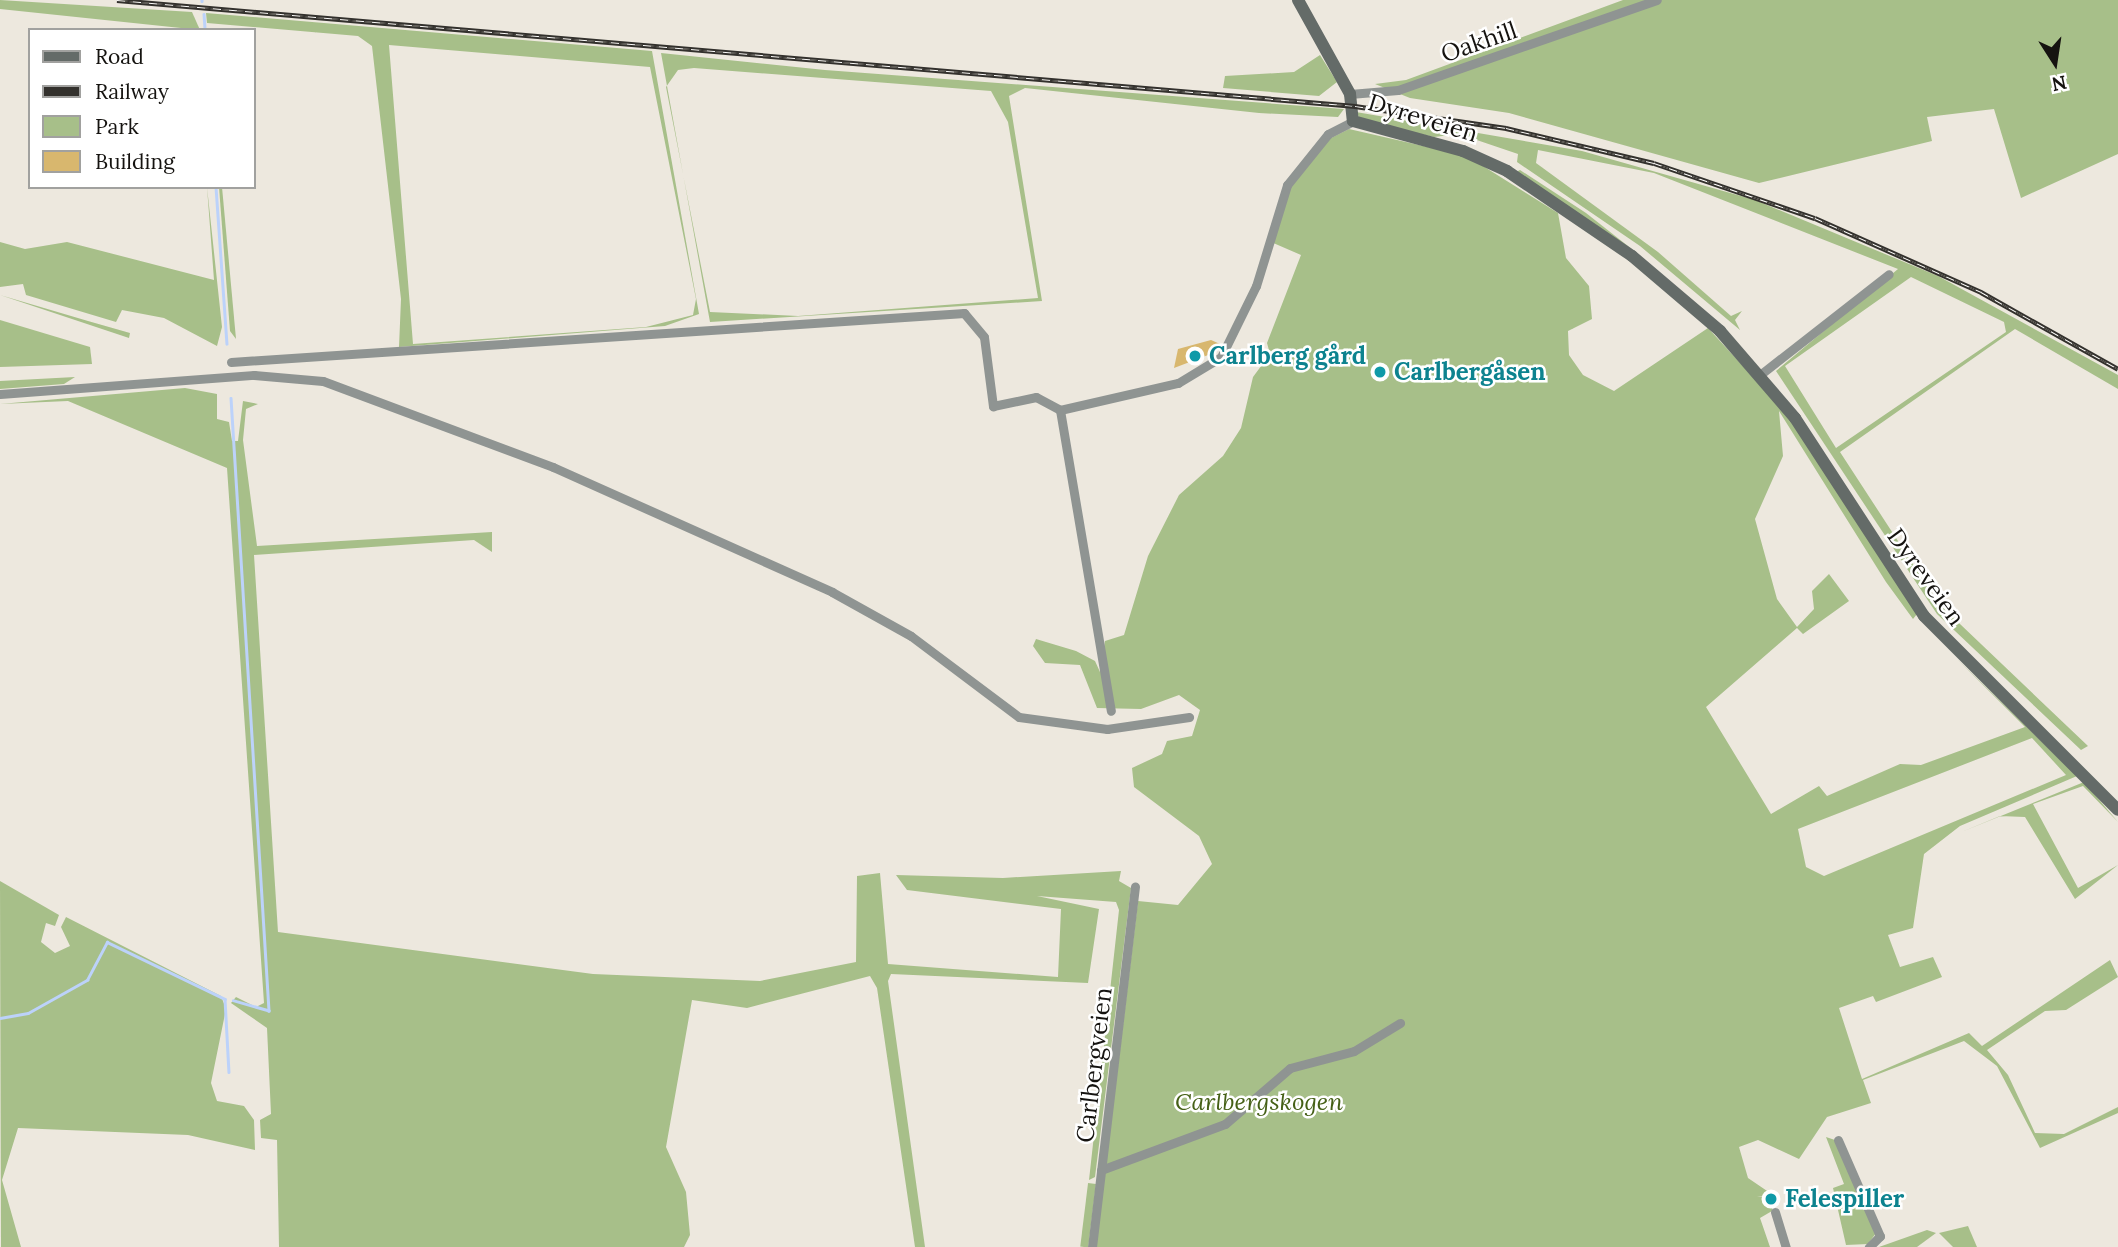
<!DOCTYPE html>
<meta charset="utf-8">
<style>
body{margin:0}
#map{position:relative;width:2118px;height:1247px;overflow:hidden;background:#ede8de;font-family:Lora,serif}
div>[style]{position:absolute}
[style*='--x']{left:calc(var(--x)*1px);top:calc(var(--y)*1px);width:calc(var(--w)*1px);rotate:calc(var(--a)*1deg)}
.green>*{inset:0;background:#a7bf89;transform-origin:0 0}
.stream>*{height:2.5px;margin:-1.25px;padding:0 1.25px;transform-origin:1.25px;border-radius:1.25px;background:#bcd2fa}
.building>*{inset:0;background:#d8b76e}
.minor>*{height:9px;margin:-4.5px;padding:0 4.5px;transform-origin:4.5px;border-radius:4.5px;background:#8f9492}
.secondary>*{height:12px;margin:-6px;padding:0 6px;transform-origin:6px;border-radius:6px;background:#646b68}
.rail>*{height:5px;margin-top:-2.5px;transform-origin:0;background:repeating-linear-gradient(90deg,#fff 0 8px,#33312d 0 16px);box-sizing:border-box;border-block:2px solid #33312d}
.dots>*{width:19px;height:19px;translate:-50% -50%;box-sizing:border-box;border:4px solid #fff;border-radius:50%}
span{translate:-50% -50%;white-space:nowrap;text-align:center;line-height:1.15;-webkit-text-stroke:5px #fff;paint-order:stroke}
.street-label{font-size:24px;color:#151310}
.culture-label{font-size:24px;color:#0d838f;font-weight:700}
.left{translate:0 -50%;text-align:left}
.park-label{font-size:24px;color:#456016;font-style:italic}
.legend{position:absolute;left:28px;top:28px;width:228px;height:161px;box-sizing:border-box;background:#fff;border:2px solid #a1a19f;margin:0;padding:9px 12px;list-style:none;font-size:21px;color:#151310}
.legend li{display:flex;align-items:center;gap:14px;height:35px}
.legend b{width:35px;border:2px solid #a1a19f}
.north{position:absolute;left:2020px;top:28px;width:70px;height:70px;-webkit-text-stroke:5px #fff;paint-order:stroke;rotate:168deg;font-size:19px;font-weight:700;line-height:28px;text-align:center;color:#151310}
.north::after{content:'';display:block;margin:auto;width:24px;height:32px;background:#151310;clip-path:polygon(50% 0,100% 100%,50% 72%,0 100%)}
</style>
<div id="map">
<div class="green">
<i style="clip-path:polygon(0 0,192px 12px,200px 30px,0 9px)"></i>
<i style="clip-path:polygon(1623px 0,2118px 0,2118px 154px,2021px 198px,1994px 109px,1927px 117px,1932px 141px,1759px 183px,1509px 113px,1410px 98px,1375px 84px,1406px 80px)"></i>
<i style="clip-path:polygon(evenodd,206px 13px,652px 51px,699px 314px,665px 326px,399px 347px,401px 299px,372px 46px,358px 36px,207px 23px,206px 13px,389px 45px,650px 67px,696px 299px,693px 315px,646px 327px,413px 344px,389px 45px)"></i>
<i style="clip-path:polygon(evenodd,661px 53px,825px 70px,1344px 109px,1338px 117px,1259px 113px,1025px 88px,1009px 96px,1042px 301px,710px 322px,661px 53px,694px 68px,991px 91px,1008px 122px,1038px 298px,798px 316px,710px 312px,666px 87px,678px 70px,694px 68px)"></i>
<i style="clip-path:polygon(1320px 55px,1337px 82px,1319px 96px,1223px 88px,1225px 76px,1294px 72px)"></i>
<i style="clip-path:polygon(evenodd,1356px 112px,1582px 151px,1755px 200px,1938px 276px,2118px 375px,2118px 389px,2015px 329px,1840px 452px,1939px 604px,2088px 746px,2081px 750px,1937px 614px,1776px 371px,1898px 269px,1654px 173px,1538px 150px,1536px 163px,1658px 252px,1731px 316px,1742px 311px,1735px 320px,1740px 330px,1640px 246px,1517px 162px,1518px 154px,1459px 134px,1434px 137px,1361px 120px,1356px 112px,1911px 277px,2004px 322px,2006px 332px,1836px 448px,1785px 366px,1911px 277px)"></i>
<i style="clip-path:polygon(evenodd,1349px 129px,1467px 156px,1558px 213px,1566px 258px,1589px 286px,1592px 319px,1568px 331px,1569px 355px,1583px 375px,1614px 391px,1708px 328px,1786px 413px,1917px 614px,1913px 619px,1886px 582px,1779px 411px,1783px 456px,1755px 519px,1777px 599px,1797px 627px,1814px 609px,1812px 591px,1829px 574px,1849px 601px,1803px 634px,1797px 628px,1706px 707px,1771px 814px,1819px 786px,1827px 796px,1900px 764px,1921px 765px,2025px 727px,1957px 659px,2077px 776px,1960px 826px,1924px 854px,1913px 928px,1888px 935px,1900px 967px,1933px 957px,1942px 977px,1876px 1002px,1873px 996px,1839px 1008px,1862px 1079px,1969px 1033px,1982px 1046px,2110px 960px,2118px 977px,2066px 1010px,2045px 1011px,1987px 1050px,2008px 1075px,2035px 1133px,2064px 1134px,2118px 1107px,2118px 1113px,2040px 1148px,1997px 1066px,1964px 1041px,1863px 1080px,1871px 1103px,1827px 1117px,1799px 1159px,1758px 1140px,1739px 1147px,1748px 1178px,1773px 1195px,1757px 1197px,1773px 1197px,1772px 1211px,1760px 1218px,1770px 1247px,1096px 1247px,1138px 901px,1178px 905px,1212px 864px,1199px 836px,1134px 787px,1132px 768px,1162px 754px,1167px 741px,1192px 736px,1200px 710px,1179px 695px,1141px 709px,1097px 708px,1080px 665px,1045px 663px,1033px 646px,1036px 639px,1076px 651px,1095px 661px,1100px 672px,1105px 641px,1124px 635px,1148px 556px,1179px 495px,1223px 456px,1241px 428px,1253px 377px,1270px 354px,1267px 343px,1301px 255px,1271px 242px,1288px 190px,1329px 139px,1349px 129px,2032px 738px,2066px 775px,1824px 876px,1806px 867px,1798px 829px,2032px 738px)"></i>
<i style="clip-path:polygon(1520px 170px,1586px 213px,1633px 250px,1516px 172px)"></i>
<i style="clip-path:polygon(207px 187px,222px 327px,217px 346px,164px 318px,122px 310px,116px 322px,26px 295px,23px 284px,0 287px,0 242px,25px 249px,67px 242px,214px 280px)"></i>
<i style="clip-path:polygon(219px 187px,222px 187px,236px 339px,230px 331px)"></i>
<i style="clip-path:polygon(0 295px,88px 321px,130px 333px,129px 338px)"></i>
<i style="clip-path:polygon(0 320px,90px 347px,92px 364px,0 367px)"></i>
<i style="clip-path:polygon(75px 377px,64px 384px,0 389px,0 381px)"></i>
<i style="clip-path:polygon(185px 388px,217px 394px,217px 419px,229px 422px,232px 441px,238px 441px,243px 401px,258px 404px,246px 409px,243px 440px,257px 546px,492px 532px,492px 552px,474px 540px,254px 555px,278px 932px,593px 974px,760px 981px,856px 962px,857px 876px,880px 873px,888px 964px,1058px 977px,1061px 909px,907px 890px,896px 875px,1003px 878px,1121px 871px,1119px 881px,1131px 888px,1095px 1177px,1089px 1180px,1119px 910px,1116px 902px,1037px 896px,1099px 909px,1088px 983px,891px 974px,888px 981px,925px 1247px,915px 1247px,877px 988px,870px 976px,747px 1008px,692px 1000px,666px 1147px,686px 1192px,690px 1235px,684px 1247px,279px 1247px,277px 1140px,261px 1138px,260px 1120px,271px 1114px,267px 1028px,231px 1003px,236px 997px,256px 1007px,264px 1003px,227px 468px,68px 401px,0 404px)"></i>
<i style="clip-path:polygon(2084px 782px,2118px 822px,2083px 786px,2033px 804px,2078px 888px,2118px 865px,2075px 899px,2025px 817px,2000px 816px,1959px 833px)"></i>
<i style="clip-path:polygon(0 881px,59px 915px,55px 926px,46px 923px,41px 942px,55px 953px,70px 946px,61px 927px,66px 917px,221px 996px,226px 1009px,211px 1083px,217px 1101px,244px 1106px,254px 1120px,255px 1150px,188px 1135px,18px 1128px,2px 1180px,21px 1247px,1px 1247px)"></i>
<i style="clip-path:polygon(1826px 1137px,1835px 1140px,1876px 1233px,1868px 1244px,1846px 1245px,1833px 1188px,1844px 1184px)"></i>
<i style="left:1096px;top:1184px;width:64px;height:8px;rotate:97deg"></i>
<i style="clip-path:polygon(1968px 1226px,1977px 1247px,1953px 1247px,1939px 1233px)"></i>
<i style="clip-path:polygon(1927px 1230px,1936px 1233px,1917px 1247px,1879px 1247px)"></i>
</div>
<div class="stream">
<i style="--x:202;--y:0;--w:1;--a:90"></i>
<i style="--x:204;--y:14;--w:16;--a:86"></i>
<i style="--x:216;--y:187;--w:157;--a:86"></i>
<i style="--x:231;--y:398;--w:614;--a:86.45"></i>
<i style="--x:269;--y:1011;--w:37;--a:-164"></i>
<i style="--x:0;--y:1018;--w:28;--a:-10"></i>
<i style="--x:28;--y:1013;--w:68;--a:-29.2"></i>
<i style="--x:87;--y:980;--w:43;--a:-62.2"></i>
<i style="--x:107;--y:942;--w:131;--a:25.8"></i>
<i style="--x:225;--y:999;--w:73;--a:86.9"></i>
</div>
<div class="building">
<i style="clip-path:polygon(1211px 340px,1220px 344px,1216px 352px,1174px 368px,1178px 349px)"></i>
</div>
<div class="minor">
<i style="--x:1350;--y:94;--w:48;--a:-4.8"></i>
<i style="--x:1398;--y:90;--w:274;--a:-19.2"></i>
<i style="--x:231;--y:362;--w:735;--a:-3.82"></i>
<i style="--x:964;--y:313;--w:31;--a:50"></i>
<i style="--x:984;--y:337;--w:70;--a:82.6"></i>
<i style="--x:993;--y:406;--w:44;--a:-11.8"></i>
<i style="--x:1036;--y:397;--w:27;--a:28"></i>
<i style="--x:1060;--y:410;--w:305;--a:80.4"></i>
<i style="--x:1761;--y:374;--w:162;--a:-38"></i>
<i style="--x:0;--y:394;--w:255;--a:-4.3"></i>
<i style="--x:254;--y:375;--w:69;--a:5"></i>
<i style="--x:323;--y:381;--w:246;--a:20.5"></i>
<i style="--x:553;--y:467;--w:306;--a:24.1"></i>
<i style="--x:832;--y:592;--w:90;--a:29.1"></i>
<i style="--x:911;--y:636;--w:135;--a:36.9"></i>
<i style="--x:1019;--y:717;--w:89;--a:7.8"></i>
<i style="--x:1107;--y:729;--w:83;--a:-8.3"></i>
<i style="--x:1060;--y:410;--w:121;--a:-12.9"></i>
<i style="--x:1178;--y:383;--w:50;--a:-31.2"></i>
<i style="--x:1221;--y:357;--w:79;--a:-63.8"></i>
<i style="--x:1256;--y:286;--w:106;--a:-72.9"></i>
<i style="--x:1287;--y:185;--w:65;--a:-51.2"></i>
<i style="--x:1328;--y:134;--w:28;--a:-27"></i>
<i style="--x:1838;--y:1140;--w:105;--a:66.4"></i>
<i style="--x:1880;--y:1236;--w:16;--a:135"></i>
<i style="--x:1101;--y:1170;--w:132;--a:-20.4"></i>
<i style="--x:1225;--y:1124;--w:86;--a:-40.7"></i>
<i style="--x:1290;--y:1068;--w:66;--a:-14.9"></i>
<i style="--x:1354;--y:1051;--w:54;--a:-31.3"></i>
<i style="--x:1775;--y:1212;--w:37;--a:73"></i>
<i style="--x:1092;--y:1247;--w:363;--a:-83.2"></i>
</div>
<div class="secondary">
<i style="--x:1298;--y:0;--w:107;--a:61"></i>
<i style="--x:1350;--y:94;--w:27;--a:84"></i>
<i style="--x:1353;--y:121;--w:114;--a:15.3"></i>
<i style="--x:1463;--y:151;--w:48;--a:24.4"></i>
<i style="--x:1507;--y:171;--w:151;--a:34.2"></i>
<i style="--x:1632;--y:256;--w:116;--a:40.4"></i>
<i style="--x:1720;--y:331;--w:115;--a:49.2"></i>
<i style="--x:1795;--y:418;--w:236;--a:56.9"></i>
<i style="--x:1924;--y:616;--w:274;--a:45"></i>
</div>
<div class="rail">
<i style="--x:117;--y:0;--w:1243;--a:4.89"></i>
<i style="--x:1355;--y:106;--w:153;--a:8.3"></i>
<i style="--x:1506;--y:128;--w:152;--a:13.3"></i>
<i style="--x:1654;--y:163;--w:170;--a:18.9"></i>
<i style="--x:1815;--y:218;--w:182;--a:24"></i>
<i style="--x:1981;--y:292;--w:157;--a:29.3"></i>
</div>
<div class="dots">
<i style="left:1195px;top:356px;background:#0f9aa8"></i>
<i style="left:1380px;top:372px;background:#0f9aa8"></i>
<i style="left:1771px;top:1199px;background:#0f9aa8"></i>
</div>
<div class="street-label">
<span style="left:1479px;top:42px;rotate:-19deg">Oakhill</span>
<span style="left:1423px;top:118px;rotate:17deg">Dyreveien</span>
<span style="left:1926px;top:577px;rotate:54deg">Dyreveien</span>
<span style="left:1094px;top:1065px;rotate:-83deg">Carlbergveien</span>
</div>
<div class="culture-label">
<span class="left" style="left:1209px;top:356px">Carlberg gård</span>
<span class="left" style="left:1394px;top:372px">Carlbergåsen</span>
<span class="left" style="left:1785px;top:1199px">Felespiller</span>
</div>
<div class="park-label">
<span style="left:1259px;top:1102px">Carlbergskogen</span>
</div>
<ul class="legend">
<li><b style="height:9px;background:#646b68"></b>Road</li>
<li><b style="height:9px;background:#33312d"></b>Railway</li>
<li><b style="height:19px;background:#a7bf89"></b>Park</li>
<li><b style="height:19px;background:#d8b76e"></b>Building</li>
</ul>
<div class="north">N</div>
</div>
